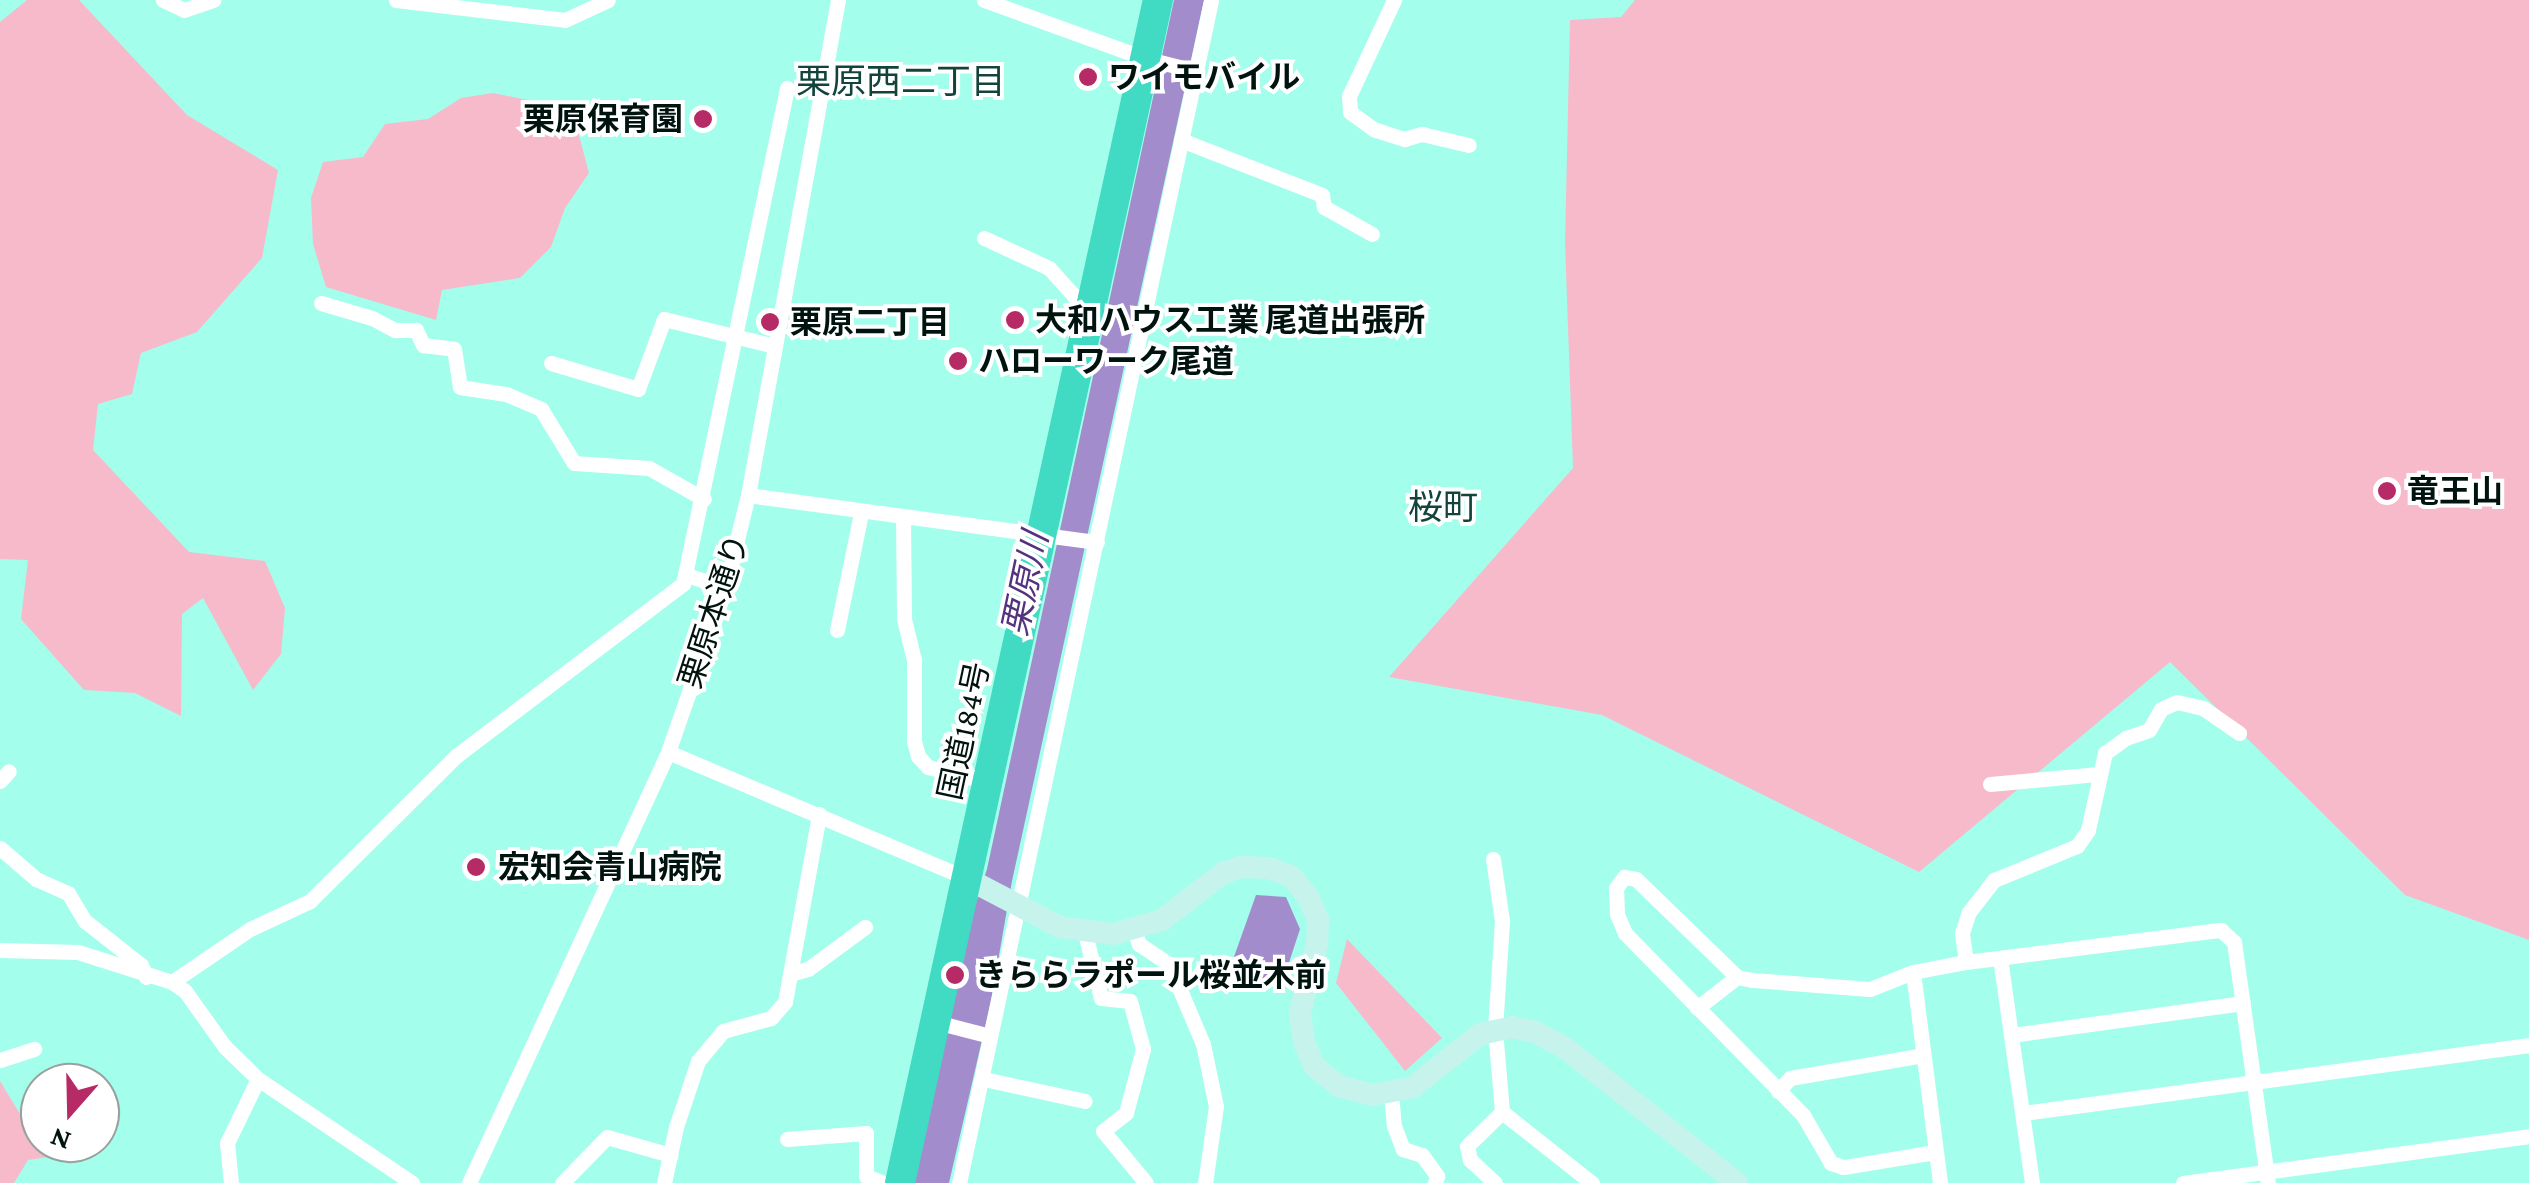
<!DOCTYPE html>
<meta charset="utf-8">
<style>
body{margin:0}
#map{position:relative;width:2529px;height:1183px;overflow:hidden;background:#a3feec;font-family:"Crimson Pro","Noto Sans JP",serif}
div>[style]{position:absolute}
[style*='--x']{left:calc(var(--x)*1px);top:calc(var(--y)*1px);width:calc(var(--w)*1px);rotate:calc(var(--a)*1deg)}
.green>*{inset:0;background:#f7bacb}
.water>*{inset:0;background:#a38ccc}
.street>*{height:15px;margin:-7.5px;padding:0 7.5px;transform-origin:7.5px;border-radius:7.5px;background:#fff}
.secondary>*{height:22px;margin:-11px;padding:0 11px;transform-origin:11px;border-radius:11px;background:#c6f4ed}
.highway>*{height:30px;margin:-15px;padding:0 15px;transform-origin:15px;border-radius:15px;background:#41dac3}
.dots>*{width:28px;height:28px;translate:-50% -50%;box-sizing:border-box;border:5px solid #fff;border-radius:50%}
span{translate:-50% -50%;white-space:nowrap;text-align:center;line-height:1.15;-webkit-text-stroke:8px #fff;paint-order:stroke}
.poi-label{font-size:32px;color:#00130e;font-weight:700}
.left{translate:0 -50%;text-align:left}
.right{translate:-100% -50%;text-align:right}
.street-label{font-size:32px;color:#00130e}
.neighbourhood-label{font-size:35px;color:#12443c}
.water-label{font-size:35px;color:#53327f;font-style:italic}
.north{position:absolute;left:20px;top:1063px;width:100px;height:100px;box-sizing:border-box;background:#fff;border:2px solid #99a19f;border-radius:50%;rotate:200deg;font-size:28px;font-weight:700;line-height:40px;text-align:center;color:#00130e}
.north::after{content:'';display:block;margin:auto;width:35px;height:45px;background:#b62b66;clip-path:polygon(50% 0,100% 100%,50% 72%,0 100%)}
</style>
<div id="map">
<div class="green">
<i style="clip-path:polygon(27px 0,79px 0,187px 115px,278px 170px,262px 258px,197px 332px,141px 353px,132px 394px,98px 404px,93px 450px,189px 552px,265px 561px,285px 608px,281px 654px,253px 690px,203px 598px,182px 614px,181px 716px,135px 693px,84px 690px,21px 619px,28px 560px,0 559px,0 22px)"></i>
<i style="clip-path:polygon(1635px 0,2529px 0,2529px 940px,2405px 895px,2170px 662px,1919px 872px,1602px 715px,1389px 677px,1573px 468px,1565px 243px,1570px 20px,1621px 17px)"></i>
<i style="clip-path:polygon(493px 93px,572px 109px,589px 173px,565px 208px,551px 247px,520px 278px,442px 290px,436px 320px,326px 287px,313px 244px,311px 198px,323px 162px,363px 157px,385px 124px,428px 119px,461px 98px)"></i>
<i style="clip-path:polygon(1347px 939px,1442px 1038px,1405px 1071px,1336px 983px)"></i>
<i style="clip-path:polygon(0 1081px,20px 1114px,40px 1119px,40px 1143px,71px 1143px,68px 1154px,28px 1160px,14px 1183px,0 1183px)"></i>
</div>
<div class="water">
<i style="clip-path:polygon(1174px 0,1204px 0,1012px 881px,991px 1001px,949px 1183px,914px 1183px,973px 912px,987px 869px)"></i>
<i style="clip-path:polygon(1256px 895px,1286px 897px,1300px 929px,1281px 987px,1230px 968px)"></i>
</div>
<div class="street">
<i style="--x:163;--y:0;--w:23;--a:25"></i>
<i style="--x:184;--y:10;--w:31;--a:-19"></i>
<i style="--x:396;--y:0;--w:170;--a:6.7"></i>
<i style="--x:565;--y:20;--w:47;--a:-24.9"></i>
<i style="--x:984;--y:0;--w:170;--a:19.9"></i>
<i style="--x:1144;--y:58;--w:53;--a:14.3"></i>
<i style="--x:1394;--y:0;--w:106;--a:115.1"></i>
<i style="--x:1349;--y:96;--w:16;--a:86"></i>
<i style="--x:1350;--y:112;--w:29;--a:36"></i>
<i style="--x:1373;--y:129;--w:33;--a:18"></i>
<i style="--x:1404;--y:139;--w:19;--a:-16"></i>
<i style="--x:1422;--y:134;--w:48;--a:13.2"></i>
<i style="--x:1181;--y:140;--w:151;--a:21.3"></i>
<i style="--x:1322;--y:195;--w:12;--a:81"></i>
<i style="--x:1324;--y:207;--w:55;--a:29.4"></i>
<i style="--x:984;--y:238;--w:72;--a:24.8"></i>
<i style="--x:1049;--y:268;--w:36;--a:48"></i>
<i style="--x:1073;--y:295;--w:20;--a:20"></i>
<i style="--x:321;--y:303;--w:53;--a:16.4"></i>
<i style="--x:372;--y:318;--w:26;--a:28"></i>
<i style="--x:395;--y:330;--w:21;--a:0"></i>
<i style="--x:416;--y:330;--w:17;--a:65"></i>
<i style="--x:423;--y:345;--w:31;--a:7"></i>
<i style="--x:454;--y:349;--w:38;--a:81"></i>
<i style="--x:460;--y:387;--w:47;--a:8.7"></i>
<i style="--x:506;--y:394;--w:38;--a:23"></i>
<i style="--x:541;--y:409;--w:63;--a:58.6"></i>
<i style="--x:574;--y:463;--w:75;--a:3.8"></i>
<i style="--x:649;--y:468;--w:63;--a:29.4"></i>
<i style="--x:551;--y:363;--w:91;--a:16.6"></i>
<i style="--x:638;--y:389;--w:75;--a:-69.6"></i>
<i style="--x:664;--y:319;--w:114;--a:13.7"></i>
<i style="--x:748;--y:495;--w:352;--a:7.7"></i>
<i style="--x:903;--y:517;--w:102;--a:89.4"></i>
<i style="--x:904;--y:619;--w:42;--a:76.3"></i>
<i style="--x:914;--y:660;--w:81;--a:90"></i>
<i style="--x:914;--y:741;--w:16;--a:75"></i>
<i style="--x:918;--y:756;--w:15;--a:48"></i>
<i style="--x:928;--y:767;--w:62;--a:14"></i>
<i style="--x:687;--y:575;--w:40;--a:18.9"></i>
<i style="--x:837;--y:630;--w:119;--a:-78.4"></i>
<i style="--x:668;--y:752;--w:326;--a:22.9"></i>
<i style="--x:0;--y:781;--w:13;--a:-48"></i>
<i style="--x:1990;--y:784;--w:107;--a:-5.3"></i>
<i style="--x:0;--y:848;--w:48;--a:40.7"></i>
<i style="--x:36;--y:879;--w:35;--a:24"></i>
<i style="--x:68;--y:893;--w:33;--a:59"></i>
<i style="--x:85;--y:921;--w:71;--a:38.2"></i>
<i style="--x:141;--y:965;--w:13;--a:67"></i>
<i style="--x:1493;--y:859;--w:63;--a:81.7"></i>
<i style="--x:1502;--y:921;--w:109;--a:93.7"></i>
<i style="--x:1495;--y:1030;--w:82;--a:85.1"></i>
<i style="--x:1502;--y:1112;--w:115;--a:38.3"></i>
<i style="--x:1134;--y:929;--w:16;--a:72"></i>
<i style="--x:1139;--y:944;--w:36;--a:34"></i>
<i style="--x:1169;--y:964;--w:87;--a:67"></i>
<i style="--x:1203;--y:1044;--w:63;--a:78.2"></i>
<i style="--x:1216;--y:1106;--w:78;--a:98.1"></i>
<i style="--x:1085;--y:933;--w:67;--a:76.2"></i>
<i style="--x:1101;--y:998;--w:29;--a:6"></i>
<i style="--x:1130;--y:1001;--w:50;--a:74.8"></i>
<i style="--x:1143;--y:1049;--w:66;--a:104.9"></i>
<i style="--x:1126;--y:1113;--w:29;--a:142"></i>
<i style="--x:1103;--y:1131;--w:67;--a:50.4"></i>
<i style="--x:0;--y:950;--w:78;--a:1.5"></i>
<i style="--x:78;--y:952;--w:99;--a:17.7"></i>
<i style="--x:172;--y:982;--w:16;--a:35"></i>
<i style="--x:185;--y:991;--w:69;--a:54.5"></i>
<i style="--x:225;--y:1047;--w:46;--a:44.1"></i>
<i style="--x:258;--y:1079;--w:186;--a:34"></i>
<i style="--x:2000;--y:958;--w:227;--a:81.9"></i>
<i style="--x:1966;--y:962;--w:29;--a:-98"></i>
<i style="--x:1962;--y:933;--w:22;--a:-72"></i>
<i style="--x:1969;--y:912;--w:41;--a:-52"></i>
<i style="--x:1994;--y:880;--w:90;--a:-22.3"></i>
<i style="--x:2077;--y:846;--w:19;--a:-55"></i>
<i style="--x:2088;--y:830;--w:79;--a:-77.6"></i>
<i style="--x:2105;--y:753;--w:26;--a:-36"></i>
<i style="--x:2126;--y:738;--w:24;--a:-19"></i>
<i style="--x:2149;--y:730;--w:24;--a:-60"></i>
<i style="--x:2161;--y:709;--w:17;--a:-24"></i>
<i style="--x:2177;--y:702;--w:27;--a:13"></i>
<i style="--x:2203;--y:708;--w:44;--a:34.8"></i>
<i style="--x:1913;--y:972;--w:213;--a:82.7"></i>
<i style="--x:790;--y:974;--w:19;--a:-16"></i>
<i style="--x:808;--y:969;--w:71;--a:-36.4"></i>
<i style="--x:172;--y:982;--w:94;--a:-34.2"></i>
<i style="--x:250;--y:929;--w:66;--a:-25"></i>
<i style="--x:310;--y:901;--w:206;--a:-44.8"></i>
<i style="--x:456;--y:756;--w:285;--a:-37.2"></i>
<i style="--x:683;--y:584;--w:507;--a:-78.16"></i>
<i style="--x:1697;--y:1008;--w:51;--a:-37.8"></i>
<i style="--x:932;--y:1021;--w:60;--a:14.5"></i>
<i style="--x:2012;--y:1035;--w:233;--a:-7.9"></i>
<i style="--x:0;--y:1060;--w:36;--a:-18"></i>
<i style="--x:984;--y:1079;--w:103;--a:12.3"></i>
<i style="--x:1778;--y:1091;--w:18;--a:-47"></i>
<i style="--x:1790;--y:1078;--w:135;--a:-9.8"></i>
<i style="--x:1391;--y:1093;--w:33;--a:85"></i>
<i style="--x:1394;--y:1126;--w:25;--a:69"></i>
<i style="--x:1403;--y:1149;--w:20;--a:18"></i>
<i style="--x:1422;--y:1155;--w:26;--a:54"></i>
<i style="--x:1437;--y:1176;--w:7;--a:106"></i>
<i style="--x:2023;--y:1113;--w:511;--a:-7.65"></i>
<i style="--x:787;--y:1139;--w:79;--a:-4.3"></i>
<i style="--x:866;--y:1133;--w:43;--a:90"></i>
<i style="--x:866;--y:1176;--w:18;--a:22"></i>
<i style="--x:1935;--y:1152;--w:93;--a:170.7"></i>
<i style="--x:1843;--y:1167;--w:13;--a:-162"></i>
<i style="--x:1831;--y:1163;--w:56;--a:-120.3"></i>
<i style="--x:1803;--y:1115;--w:255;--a:-134.4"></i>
<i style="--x:1625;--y:933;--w:21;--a:-113"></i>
<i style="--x:1617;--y:914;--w:26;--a:-92"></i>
<i style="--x:1616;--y:888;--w:14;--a:-54"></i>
<i style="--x:1624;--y:877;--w:12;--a:9"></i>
<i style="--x:1636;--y:879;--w:141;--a:44.1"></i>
<i style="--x:1737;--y:977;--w:16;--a:11"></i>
<i style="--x:1753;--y:980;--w:117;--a:4.4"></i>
<i style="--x:1870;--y:989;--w:46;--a:-21.6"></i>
<i style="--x:1913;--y:972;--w:54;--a:-10.7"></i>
<i style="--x:1966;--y:962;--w:257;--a:-7.2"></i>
<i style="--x:2221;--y:930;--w:18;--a:43"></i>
<i style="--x:2234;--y:942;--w:243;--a:82"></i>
<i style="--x:231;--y:1183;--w:40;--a:-95.7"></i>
<i style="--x:227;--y:1143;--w:71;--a:-64.2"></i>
<i style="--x:469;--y:1183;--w:475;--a:-65.2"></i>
<i style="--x:668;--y:752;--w:174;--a:-70.8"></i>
<i style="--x:725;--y:588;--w:96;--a:-76.1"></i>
<i style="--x:748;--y:495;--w:503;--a:-79.7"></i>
<i style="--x:562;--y:1183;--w:64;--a:-45.6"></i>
<i style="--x:607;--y:1137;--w:66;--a:15.9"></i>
<i style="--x:664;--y:1183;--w:57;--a:-77.9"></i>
<i style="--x:676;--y:1127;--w:70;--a:-71.6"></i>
<i style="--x:698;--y:1061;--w:39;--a:-50"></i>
<i style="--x:723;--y:1031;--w:50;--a:-15.2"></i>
<i style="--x:771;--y:1018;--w:21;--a:-49"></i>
<i style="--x:785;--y:1002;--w:191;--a:-79.7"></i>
<i style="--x:959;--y:1183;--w:1210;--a:-77.97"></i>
<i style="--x:1495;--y:1183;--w:34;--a:-137"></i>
<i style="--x:1470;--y:1160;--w:14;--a:-102"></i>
<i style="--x:1467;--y:1146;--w:49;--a:-44.2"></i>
<i style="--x:2183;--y:1183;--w:349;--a:-7.7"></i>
</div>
<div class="secondary">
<i style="--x:968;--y:879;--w:104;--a:27.6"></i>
<i style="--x:1060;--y:927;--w:53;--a:7.5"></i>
<i style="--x:1113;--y:934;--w:51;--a:-15.9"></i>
<i style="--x:1162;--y:920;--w:77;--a:-37.6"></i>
<i style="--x:1223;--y:873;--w:20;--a:-18"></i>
<i style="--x:1242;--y:867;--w:27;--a:2"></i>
<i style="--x:1269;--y:868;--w:25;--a:21"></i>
<i style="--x:1292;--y:877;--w:26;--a:51"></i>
<i style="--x:1308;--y:897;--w:24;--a:66"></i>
<i style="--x:1318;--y:919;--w:25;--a:92"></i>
<i style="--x:1317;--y:944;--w:71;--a:103.8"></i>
<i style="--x:1300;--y:1013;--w:29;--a:82"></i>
<i style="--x:1304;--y:1042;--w:26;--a:67"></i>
<i style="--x:1314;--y:1066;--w:32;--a:39"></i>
<i style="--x:1339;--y:1086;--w:34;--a:15"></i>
<i style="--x:1372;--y:1095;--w:42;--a:-11"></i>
<i style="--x:1413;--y:1087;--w:85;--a:-38.3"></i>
<i style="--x:1480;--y:1034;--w:33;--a:-12"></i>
<i style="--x:1512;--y:1027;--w:24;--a:12"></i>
<i style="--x:1535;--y:1032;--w:34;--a:28"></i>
<i style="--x:1565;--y:1048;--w:219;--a:38.1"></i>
</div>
<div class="highway">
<i style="--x:900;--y:1183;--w:1211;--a:-77.7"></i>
</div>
<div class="dots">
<i style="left:1088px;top:77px;background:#b62b66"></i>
<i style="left:703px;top:119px;background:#b62b66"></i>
<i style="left:1015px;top:320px;background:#b62b66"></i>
<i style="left:770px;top:322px;background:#b62b66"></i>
<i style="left:958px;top:361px;background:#b62b66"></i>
<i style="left:2387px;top:491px;background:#b62b66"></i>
<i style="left:476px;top:867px;background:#b62b66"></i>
<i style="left:955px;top:975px;background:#b62b66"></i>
</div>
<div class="poi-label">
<span class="left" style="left:1108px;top:77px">ワイモバイル</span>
<span class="right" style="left:683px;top:119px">栗原保育園</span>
<span class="left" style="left:1035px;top:320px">大和ハウス工業 尾道出張所</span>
<span class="left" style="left:790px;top:322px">栗原二丁目</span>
<span class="left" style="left:978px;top:361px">ハローワーク尾道</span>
<span class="left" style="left:2407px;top:491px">竜王山</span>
<span class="left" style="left:498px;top:867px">宏知会青山病院</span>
<span class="left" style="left:975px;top:975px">きららラポール桜並木前</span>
</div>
<div class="street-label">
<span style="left:714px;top:611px;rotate:-72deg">栗原本通り</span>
<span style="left:964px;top:731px;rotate:-78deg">国道184号</span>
</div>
<div class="neighbourhood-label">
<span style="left:901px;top:82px">栗原西二丁目</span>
<span style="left:1443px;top:508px">桜町</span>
</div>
<div class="water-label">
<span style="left:1026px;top:584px;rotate:-78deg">栗原川</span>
</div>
<div class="north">N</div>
</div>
